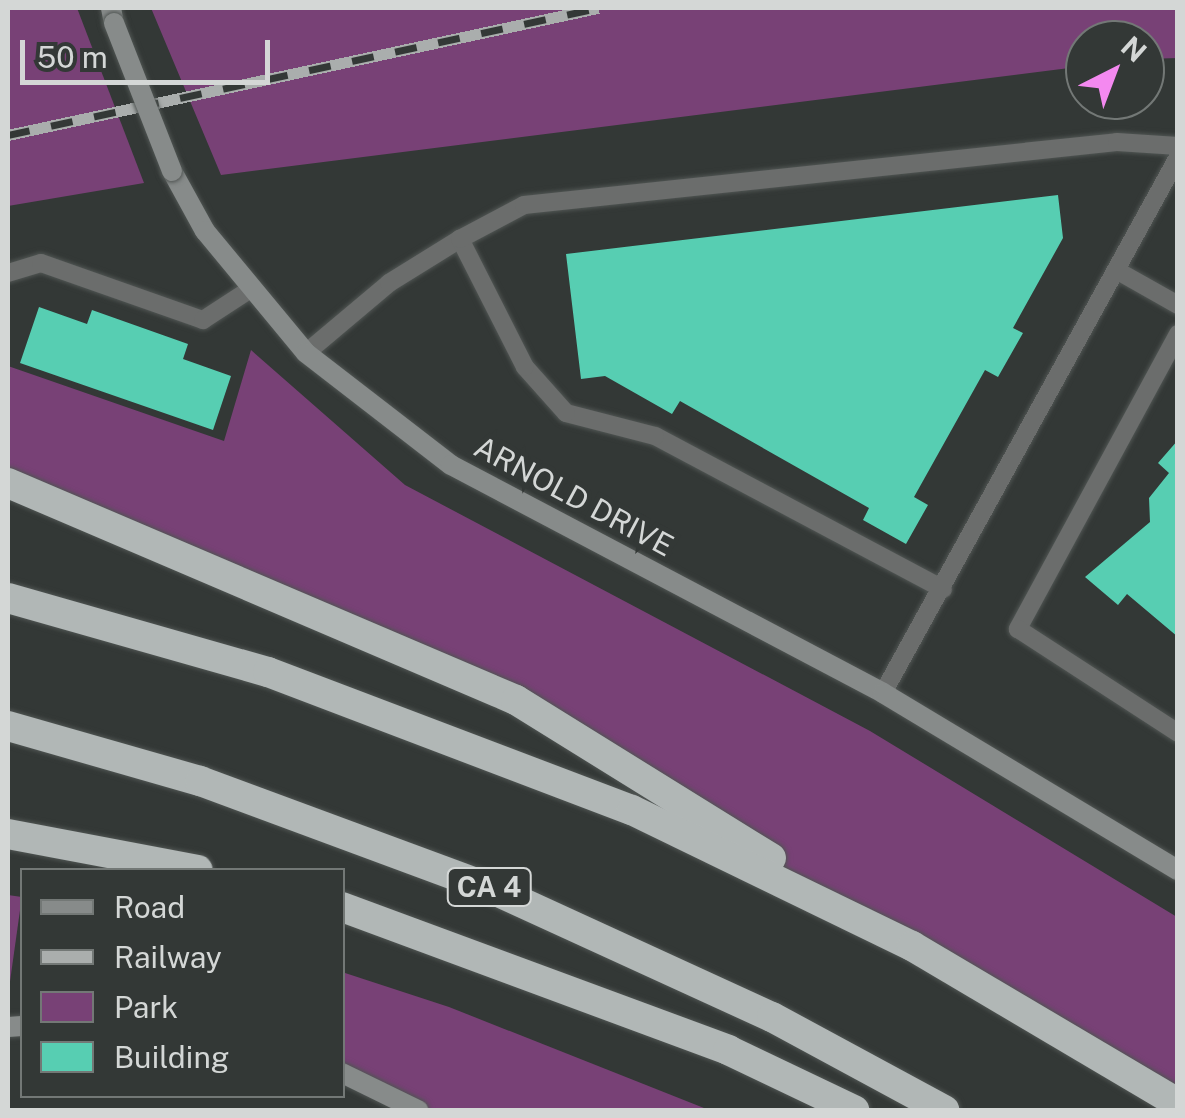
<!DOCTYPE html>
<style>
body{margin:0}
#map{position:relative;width:1185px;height:1118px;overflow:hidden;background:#333836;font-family:"Public Sans",sans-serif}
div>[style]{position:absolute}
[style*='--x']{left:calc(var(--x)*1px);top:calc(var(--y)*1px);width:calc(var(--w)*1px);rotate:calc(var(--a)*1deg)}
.green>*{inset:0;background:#784176;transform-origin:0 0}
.building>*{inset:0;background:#57ceb2}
.roads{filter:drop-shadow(0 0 2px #505553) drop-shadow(0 0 2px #505553)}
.lane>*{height:18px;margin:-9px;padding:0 9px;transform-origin:9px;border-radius:9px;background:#6b6d6c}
.secondary>*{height:20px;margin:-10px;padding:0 10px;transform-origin:10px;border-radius:10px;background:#878b8a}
.highway>*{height:30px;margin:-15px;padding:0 15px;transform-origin:15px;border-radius:15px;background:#b1b7b6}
.rail>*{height:11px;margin-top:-5.5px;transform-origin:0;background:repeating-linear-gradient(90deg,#333836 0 22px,#aaaead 0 44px);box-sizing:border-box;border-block:2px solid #aaaead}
.bridges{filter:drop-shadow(0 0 2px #505553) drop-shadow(0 0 2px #505553)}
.secondary-bridge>*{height:20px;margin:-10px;padding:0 10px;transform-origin:10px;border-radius:10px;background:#878b8a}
span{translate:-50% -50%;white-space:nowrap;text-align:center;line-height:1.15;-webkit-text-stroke:10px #333836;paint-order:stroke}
.shield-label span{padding:2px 8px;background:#333836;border:2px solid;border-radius:8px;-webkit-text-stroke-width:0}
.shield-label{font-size:28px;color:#d4d7d6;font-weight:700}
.street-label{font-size:30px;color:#d4d7d6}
.frame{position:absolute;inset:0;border:10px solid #d4d7d6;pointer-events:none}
.legend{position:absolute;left:20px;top:868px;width:325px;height:230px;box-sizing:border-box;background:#333836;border:2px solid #737876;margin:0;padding:12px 18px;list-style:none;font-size:30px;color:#d4d7d6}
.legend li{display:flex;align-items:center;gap:20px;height:50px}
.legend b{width:50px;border:2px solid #737876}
.north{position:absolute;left:1065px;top:20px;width:100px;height:100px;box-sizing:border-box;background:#333836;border:2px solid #737876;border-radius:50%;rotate:42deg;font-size:28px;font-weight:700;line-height:40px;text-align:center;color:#d4d7d6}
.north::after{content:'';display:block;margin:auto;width:35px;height:45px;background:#f489f0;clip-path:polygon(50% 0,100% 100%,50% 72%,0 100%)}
.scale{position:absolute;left:20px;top:40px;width:250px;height:45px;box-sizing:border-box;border:5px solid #d4d7d6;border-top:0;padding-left:12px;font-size:30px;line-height:35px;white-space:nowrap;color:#d4d7d6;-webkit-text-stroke:8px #333836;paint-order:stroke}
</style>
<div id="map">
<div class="green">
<i style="clip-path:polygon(8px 8px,77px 8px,144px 183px,8px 206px)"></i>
<i style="clip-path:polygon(151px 8px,1177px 8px,1178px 58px,1145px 59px,1145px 40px,1085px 40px,1085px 66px,221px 175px)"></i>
<i style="clip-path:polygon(251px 350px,405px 485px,870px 731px,1177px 917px,1177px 1101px,838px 908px,637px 768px,8px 483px,8px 366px,224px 441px)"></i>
<i style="left:8px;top:895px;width:14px;height:122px;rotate:8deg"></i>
<i style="clip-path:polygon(342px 972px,449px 1007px,709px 1110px,418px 1110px,343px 1073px)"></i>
</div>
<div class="building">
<i style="clip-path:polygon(1058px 195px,1063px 238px,1013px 328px,1023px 333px,998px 377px,985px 370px,914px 497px,928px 505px,906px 544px,863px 520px,869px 508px,680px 401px,672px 414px,605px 376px,581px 379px,566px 254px)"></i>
<i style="clip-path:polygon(39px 307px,87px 324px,92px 310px,188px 344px,183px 359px,231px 376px,213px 430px,20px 363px)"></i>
<i style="clip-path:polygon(1178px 440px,1178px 637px,1127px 594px,1118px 605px,1085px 577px,1150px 522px,1149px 498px,1169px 473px,1158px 463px)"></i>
</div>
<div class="roads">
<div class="lane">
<i style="--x:1116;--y:270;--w:71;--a:29.4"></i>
<i style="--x:8;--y:273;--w:34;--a:-17"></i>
<i style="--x:41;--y:263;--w:172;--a:19.4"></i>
<i style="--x:203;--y:320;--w:55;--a:-33.1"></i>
<i style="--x:1178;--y:334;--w:336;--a:118.5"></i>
<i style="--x:1018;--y:629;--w:191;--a:33"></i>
<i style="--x:306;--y:353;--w:109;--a:-40.1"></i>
<i style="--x:389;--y:283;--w:84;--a:-31.8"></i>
<i style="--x:943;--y:589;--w:326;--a:-152"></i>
<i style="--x:655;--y:436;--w:92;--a:-165.5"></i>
<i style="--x:566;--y:413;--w:62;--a:-131.7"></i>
<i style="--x:525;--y:367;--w:144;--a:-116.9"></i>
<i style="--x:460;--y:239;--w:72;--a:-28"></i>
<i style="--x:524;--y:205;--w:596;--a:-6.06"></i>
<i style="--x:1117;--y:142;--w:61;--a:3.8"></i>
<i style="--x:883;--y:693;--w:612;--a:-61.17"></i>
</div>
<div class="secondary">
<i style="--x:111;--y:8;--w:15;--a:79"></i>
<i style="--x:172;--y:171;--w:68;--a:61.2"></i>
<i style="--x:205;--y:231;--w:158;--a:50.4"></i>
<i style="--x:306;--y:353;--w:183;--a:37.7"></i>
<i style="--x:451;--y:465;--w:488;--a:27.8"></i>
<i style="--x:883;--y:693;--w:344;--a:31"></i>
<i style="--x:8;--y:1027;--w:14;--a:-4"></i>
<i style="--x:342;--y:1073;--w:85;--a:26"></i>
</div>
<div class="highway">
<i style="--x:8;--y:483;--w:552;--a:23.13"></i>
<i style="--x:516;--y:700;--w:300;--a:31.8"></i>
<i style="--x:8;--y:598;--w:270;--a:15.9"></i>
<i style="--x:268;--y:672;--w:389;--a:20.8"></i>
<i style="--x:632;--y:810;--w:311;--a:25.9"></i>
<i style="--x:912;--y:946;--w:309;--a:30.6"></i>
<i style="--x:8;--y:726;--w:200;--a:16"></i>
<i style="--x:200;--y:781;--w:309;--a:20.3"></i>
<i style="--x:490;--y:888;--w:310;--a:24.6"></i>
<i style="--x:772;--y:1017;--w:196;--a:28.4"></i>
<i style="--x:8;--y:834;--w:193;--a:10.7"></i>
<i style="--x:342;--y:907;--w:412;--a:20.3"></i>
<i style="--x:728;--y:1050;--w:140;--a:25.5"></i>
</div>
</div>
<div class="rail">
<i style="--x:8;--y:135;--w:604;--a:-12.15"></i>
</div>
<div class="bridges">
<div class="secondary-bridge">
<i style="--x:114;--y:23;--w:159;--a:68.6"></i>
</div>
</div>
<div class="shield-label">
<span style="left:489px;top:887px">CA 4</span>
</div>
<div class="street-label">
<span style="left:574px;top:496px;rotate:28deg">ARNOLD DRIVE</span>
</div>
<div class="frame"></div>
<ul class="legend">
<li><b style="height:12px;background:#878b8a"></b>Road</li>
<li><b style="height:12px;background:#aaaead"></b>Railway</li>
<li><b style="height:28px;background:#784176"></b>Park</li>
<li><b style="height:28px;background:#57ceb2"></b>Building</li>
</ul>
<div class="north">N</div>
<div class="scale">50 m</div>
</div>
